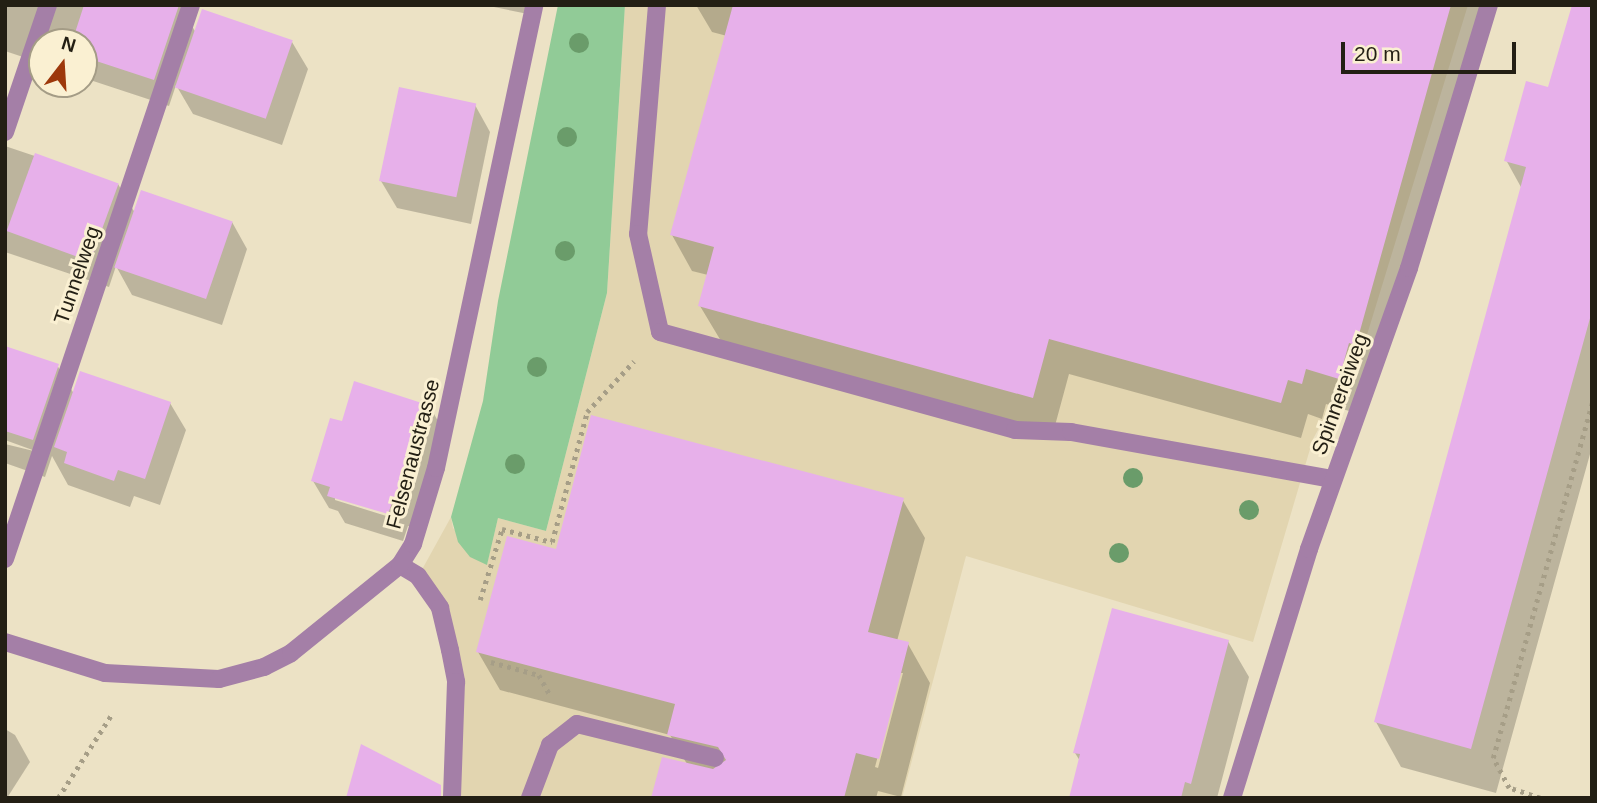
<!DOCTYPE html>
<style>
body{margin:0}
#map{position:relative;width:1597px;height:803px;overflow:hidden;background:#ece2c5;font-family:Arial,sans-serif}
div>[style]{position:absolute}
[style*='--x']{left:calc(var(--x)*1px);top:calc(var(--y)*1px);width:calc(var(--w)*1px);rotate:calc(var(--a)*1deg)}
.built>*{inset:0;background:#e2d5b0}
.green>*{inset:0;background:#91cb97}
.shadow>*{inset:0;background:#0003}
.building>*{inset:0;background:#e7b0ea;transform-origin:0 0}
.path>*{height:4.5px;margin-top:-2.25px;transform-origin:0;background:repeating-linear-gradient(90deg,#a69e87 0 3.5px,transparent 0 8.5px)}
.lane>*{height:18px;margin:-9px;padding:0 9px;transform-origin:9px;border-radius:9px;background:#a47fa7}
.street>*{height:18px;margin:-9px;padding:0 9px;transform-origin:9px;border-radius:9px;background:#a47fa7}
.trees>*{width:20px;height:20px;margin:-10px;border-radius:50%;background:#6a9c6a}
span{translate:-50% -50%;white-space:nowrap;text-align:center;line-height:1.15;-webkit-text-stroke:6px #faf0d2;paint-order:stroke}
.street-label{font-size:21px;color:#231f14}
.frame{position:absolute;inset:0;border:7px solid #231f14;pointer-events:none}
.north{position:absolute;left:28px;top:28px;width:70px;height:70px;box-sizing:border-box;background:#faf0d2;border:2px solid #a49c86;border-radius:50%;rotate:17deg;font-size:19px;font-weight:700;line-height:28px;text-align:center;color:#231f14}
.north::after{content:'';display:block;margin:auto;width:24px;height:32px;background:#9d380b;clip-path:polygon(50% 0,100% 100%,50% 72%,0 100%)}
.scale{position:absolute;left:1341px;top:42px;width:175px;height:32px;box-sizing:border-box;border:4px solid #231f14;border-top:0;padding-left:9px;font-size:21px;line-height:24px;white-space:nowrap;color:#231f14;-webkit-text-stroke:5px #faf0d2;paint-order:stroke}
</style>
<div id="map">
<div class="built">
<i style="clip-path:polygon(625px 5px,1468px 5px,1363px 348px,1313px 439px,1253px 642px,966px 556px,902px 798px,453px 798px,458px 683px,419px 575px,451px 517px,453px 528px,487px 564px,498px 518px,546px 531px,607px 293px)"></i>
</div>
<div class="green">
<i style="clip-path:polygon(558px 5px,625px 5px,607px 293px,546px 531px,498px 518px,487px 565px,470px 557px,458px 542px,451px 517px,483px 401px,498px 301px)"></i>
</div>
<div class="shadow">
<i style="clip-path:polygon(5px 5px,180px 5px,196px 33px,292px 42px,308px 69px,282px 145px,193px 114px,176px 85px,169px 106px,84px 78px,84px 42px,42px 42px,41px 63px,5px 51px)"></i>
<i style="clip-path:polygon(484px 5px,530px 5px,528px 14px)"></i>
<i style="clip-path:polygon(696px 5px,1481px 5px,1359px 414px,1326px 404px,1322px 419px,1308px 414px,1301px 438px,1069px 374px,1053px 433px,721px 341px,700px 306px,708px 275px,692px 271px,672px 235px,727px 36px,712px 32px)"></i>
<i style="clip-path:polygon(1592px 60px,1592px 447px,1496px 793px,1401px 767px,1376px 722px,1522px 189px,1506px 160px,1550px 89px)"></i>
<i style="clip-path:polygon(475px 105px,490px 132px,471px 224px,397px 208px,381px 181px)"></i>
<i style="clip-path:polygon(5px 146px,118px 184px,135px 213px,232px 222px,247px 249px,222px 325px,132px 295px,116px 266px,109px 287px,5px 252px)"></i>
<i style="clip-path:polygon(5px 347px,57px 365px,74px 394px,170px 403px,186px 430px,160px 505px,134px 496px,130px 507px,68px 485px,52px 456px,45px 477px,5px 463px,5px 444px,38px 452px,5px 440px)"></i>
<i style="clip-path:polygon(evenodd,430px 407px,446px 435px,416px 528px,408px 526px,403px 541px,345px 523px,338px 511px,329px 508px,313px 481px,430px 407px,335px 497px,397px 515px,396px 519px,335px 500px,335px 497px)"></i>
<i style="clip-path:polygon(evenodd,902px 499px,925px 538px,897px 641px,908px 644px,930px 683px,901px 797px,878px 791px,876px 798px,653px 798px,687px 764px,670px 735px,500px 690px,478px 652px,557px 551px,902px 499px,900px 673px,903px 673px,878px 768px,875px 767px,900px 673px)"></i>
<i style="clip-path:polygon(1228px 641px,1249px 677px,1217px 798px,1074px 798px,1080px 761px,1075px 753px)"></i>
<i style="clip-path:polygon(5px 729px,15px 735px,30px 762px,7px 798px)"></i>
</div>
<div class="building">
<i style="clip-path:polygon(84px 5px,179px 5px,154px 80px,84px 57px,84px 42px,72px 42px)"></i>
<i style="clip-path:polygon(733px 5px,1451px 5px,1356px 345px,1349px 343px,1339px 379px,1306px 369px,1302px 384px,1288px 380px,1281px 403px,1049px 339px,1033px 398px,698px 306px,714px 247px,670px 235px)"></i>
<i style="clip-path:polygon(1572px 5px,1592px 5px,1592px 311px,1471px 749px,1374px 722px,1526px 167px,1504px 161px,1526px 81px,1548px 87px)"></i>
<i style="left:202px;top:9px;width:96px;height:83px;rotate:19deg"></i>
<i style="left:399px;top:87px;width:79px;height:96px;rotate:12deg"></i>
<i style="left:35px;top:153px;width:89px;height:83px;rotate:20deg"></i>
<i style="left:141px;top:190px;width:97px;height:82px;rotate:19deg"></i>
<i style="clip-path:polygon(5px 346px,59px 364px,33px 440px,5px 431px)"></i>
<i style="clip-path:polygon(80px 371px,171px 402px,145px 479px,118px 470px,114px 481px,64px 463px,67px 452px,54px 447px)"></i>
<i style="clip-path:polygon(354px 381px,431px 406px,401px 502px,393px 500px,388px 514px,327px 496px,330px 487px,311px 481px,330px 418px,342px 421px)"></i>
<i style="clip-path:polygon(591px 415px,904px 498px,868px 632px,909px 642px,879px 759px,856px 753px,844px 798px,651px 798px,662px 757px,713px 769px,726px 760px,718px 747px,667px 735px,675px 704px,476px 652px,507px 536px,556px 549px)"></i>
<i style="clip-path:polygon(1112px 608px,1229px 640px,1191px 784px,1185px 782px,1181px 798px,1069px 798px,1080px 754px,1073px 753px)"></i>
<i style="clip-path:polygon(361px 744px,441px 785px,441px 798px,346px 798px)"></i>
</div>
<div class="path">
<i style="--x:480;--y:600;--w:74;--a:-72.8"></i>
<i style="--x:502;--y:529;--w:52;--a:14.6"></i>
<i style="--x:552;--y:542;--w:135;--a:-74.9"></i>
<i style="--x:587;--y:412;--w:69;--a:-47.3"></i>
<i style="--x:491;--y:662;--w:50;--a:15.2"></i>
<i style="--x:539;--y:675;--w:23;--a:61"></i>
<i style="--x:58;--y:798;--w:100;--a:-57.3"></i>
<i style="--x:1540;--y:798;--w:33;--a:-162"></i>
<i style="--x:1509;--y:788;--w:34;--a:-118"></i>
<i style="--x:1493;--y:758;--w:369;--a:-74.4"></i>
</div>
<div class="lane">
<i style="--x:657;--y:5;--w:230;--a:94.7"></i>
<i style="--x:638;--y:234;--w:100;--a:77.3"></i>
<i style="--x:660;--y:332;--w:368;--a:15.4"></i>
<i style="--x:1015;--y:430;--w:56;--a:2"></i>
<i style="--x:1071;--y:432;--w:266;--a:10.2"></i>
<i style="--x:400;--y:565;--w:21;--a:31"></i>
<i style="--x:418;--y:576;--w:39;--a:55"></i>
<i style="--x:440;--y:608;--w:43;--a:76.6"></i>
<i style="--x:450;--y:650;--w:33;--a:79"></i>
<i style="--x:456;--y:682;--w:116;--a:92"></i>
<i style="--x:530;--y:798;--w:57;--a:-69.3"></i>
<i style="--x:550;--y:745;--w:34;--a:-38"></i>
<i style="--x:577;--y:724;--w:142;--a:13.8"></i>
<i style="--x:1232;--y:798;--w:261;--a:-72.8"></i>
<i style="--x:1309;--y:549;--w:298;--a:-70.4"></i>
<i style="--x:1409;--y:268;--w:275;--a:-73.1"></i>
</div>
<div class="street">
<i style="--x:5;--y:132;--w:134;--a:-71.3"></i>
<i style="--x:5;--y:559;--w:584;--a:-71.44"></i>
<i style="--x:5;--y:642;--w:105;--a:17.2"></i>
<i style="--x:105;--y:673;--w:114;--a:3"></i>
<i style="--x:219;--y:679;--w:47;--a:-14.9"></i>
<i style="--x:264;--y:667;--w:30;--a:-27"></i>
<i style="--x:291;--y:653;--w:140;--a:-38.9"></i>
<i style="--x:400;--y:565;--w:25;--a:-58"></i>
<i style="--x:413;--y:544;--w:79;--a:-73.2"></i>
<i style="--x:436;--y:468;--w:473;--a:-78"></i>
</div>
<div class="trees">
<i style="left:579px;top:43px"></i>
<i style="left:567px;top:137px"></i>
<i style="left:565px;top:251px"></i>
<i style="left:537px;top:367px"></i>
<i style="left:515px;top:464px"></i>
<i style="left:1133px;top:478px"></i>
<i style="left:1249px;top:510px"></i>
<i style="left:1119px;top:553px"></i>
</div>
<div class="street-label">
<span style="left:77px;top:275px;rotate:-71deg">Tunnelweg</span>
<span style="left:1340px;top:394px;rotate:-70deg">Spinnereiweg</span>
<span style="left:413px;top:454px;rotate:-75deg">Felsenaustrasse</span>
</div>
<div class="frame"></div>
<div class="north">N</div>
<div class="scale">20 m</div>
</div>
